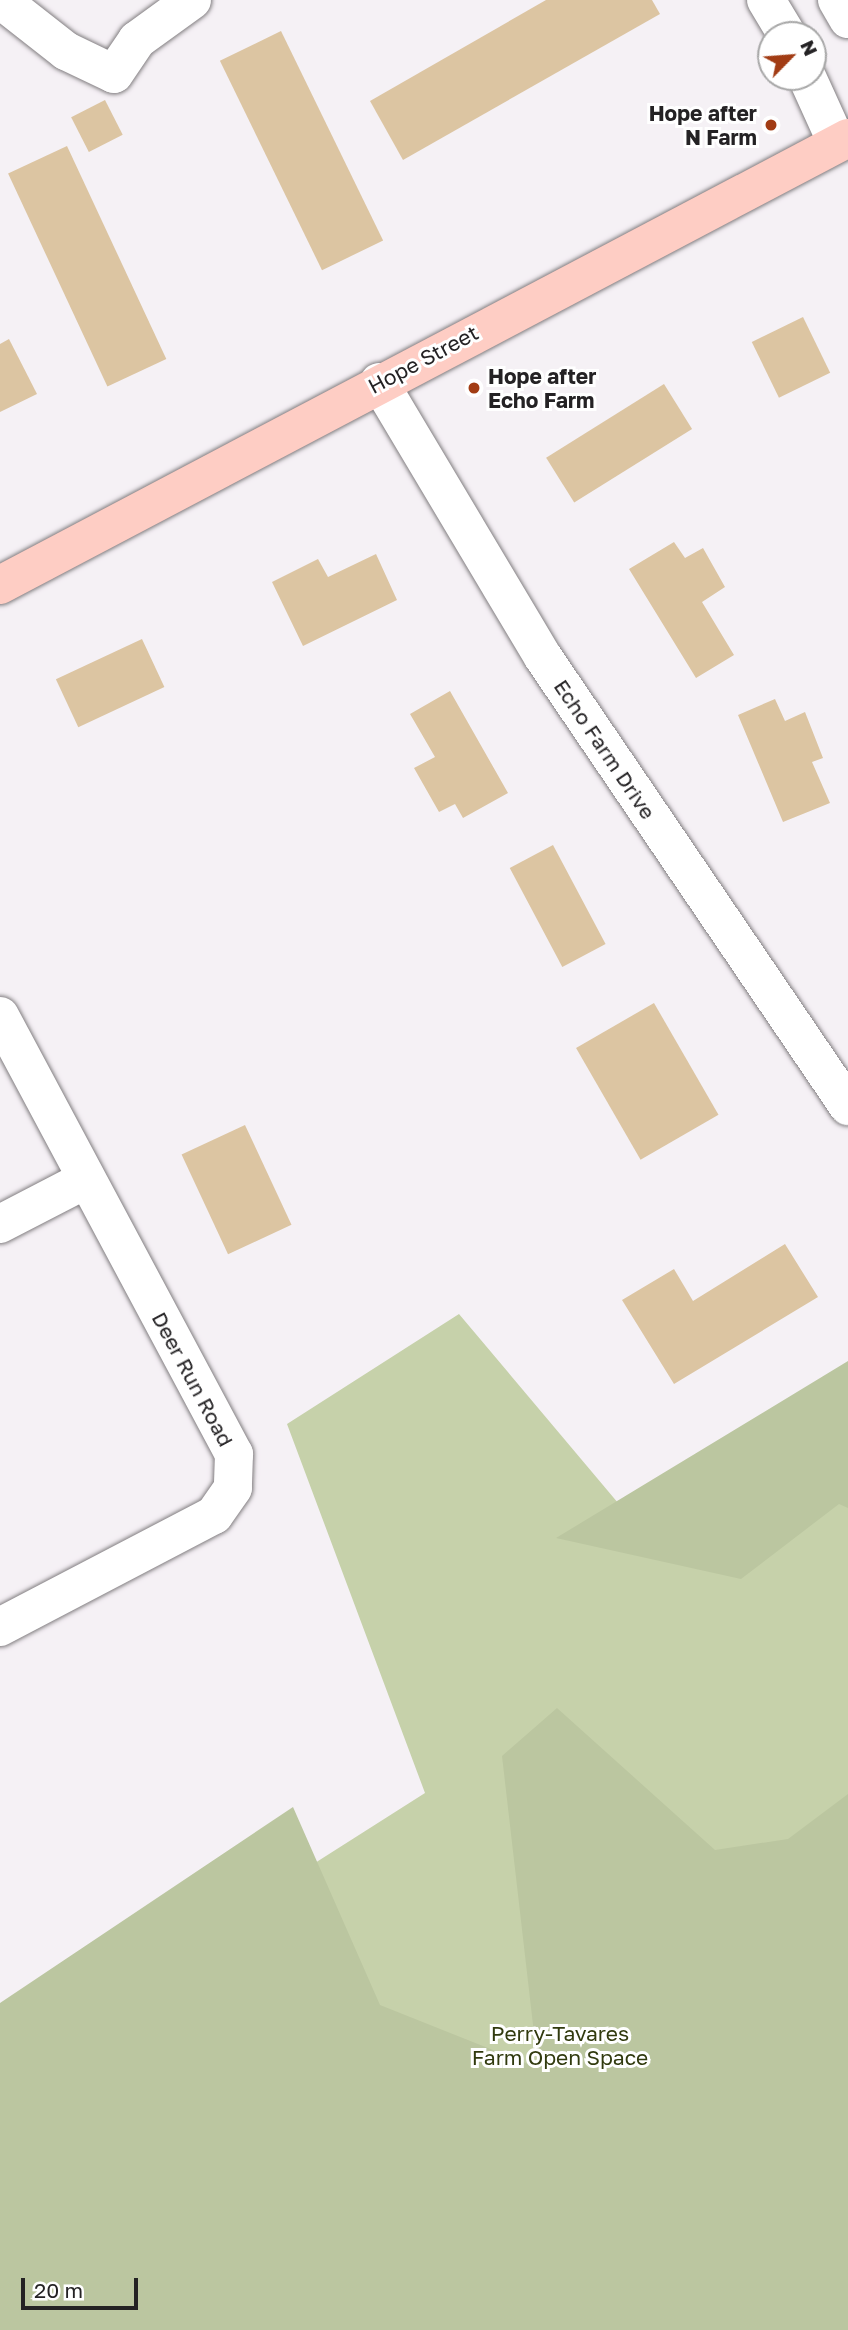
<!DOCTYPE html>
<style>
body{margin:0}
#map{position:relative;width:848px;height:2330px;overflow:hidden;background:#f5f1f5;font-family:"Golos Text",sans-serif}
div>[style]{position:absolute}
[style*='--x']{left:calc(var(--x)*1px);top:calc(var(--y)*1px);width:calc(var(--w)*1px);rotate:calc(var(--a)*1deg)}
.green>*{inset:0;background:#c6d1aa}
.forest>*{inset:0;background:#bbc6a0}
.building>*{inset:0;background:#dcc5a2;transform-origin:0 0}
.roads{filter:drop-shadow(0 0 2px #827e81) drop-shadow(0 0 2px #827e81)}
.street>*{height:38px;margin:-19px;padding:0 19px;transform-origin:19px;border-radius:19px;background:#fff}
.primary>*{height:38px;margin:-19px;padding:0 19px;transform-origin:19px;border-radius:19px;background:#fecdc4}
.dots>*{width:19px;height:19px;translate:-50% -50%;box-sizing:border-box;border:4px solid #fff;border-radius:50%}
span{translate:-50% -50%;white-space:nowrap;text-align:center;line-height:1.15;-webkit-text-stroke:6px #fff;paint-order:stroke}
.poi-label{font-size:21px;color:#242224;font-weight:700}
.right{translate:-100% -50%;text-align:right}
.left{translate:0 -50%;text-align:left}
.street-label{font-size:21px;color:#242224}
.park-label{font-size:21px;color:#313a0e}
.north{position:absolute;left:757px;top:21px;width:70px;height:70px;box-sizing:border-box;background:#fff;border:2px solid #a7a7a7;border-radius:50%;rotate:65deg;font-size:19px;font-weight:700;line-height:28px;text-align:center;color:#242224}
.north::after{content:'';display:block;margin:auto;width:24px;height:32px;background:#a23c14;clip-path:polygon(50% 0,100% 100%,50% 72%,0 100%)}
.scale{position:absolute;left:21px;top:2278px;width:117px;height:32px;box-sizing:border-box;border:4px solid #242224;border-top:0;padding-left:9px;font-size:21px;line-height:24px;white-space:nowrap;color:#242224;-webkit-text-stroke:5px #fff;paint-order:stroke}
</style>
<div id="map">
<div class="green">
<i style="clip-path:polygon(459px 1314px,645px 1535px,848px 1413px,848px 2330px,0 2063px,425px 1793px,287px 1424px)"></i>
</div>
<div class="forest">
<i style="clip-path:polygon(848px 1361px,848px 1508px,839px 1504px,741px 1579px,556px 1538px)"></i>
<i style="clip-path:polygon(557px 1708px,715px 1850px,788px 1839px,848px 1794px,848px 2330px,0 2330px,0 2003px,293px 1807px,380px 2005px,538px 2068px,502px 1756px)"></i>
</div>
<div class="building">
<i style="clip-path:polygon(546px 0,652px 0,660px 14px,403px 160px,370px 101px)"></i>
<i style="left:281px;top:31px;width:233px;height:68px;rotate:64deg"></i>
<i style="left:105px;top:100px;width:39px;height:38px;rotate:63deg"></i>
<i style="left:67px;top:146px;width:235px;height:65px;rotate:65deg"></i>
<i style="left:803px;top:317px;width:62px;height:57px;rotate:64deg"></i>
<i style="clip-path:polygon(9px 339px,37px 394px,0 412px,0 344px)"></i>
<i style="left:664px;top:384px;width:53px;height:139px;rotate:58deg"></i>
<i style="clip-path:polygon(674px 542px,685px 558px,703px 548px,725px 587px,702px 602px,734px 655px,696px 678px,629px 569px)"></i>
<i style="clip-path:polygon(376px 554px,397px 600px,303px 646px,272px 582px,318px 559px,328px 577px)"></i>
<i style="left:142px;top:639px;width:53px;height:95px;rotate:65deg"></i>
<i style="clip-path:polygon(450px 691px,508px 793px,463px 818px,455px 804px,439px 812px,414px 768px,435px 757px,410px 714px)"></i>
<i style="clip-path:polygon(775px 699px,785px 721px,805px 712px,823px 758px,812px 762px,830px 803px,783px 822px,738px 715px)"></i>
<i style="left:553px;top:845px;width:112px;height:49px;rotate:62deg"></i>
<i style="left:654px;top:1003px;width:129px;height:90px;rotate:60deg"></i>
<i style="left:245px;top:1125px;width:110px;height:70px;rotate:65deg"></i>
<i style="clip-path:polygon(785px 1244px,818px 1297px,674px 1384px,622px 1300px,674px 1269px,693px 1301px)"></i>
</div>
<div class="roads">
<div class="street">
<i style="--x:1;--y:0;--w:83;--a:38.1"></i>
<i style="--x:66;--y:51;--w:53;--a:25.6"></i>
<i style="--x:114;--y:74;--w:41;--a:-55.9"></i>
<i style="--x:137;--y:40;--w:68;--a:-36"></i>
<i style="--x:766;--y:0;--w:41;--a:59"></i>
<i style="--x:837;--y:0;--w:22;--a:60"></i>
<i style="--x:807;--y:77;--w:72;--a:65.6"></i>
<i style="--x:379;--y:382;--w:320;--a:59.2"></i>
<i style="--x:543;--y:657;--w:543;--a:55.81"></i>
<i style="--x:0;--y:1016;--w:497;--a:61.9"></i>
<i style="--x:234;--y:1454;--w:34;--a:92"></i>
<i style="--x:233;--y:1488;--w:33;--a:125"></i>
<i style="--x:214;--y:1515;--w:242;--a:152.4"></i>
<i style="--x:0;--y:1224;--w:96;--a:-27.4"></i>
</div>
<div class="primary">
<i style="--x:0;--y:585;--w:959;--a:-27.79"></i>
</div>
</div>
<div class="dots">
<i style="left:771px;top:125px;background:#a23c14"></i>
<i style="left:474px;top:388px;background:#a23c14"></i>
</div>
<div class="poi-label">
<span class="right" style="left:757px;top:125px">Hope after<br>N Farm</span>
<span class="left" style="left:488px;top:388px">Hope after<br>Echo Farm</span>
</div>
<div class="street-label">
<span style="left:423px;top:359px;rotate:-28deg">Hope Street</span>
<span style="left:605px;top:749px;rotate:56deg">Echo Farm Drive</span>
<span style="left:193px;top:1379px;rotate:62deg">Deer Run Road</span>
</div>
<div class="park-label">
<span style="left:560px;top:2045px">Perry-Tavares<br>Farm Open Space</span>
</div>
<div class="north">N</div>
<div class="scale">20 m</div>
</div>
